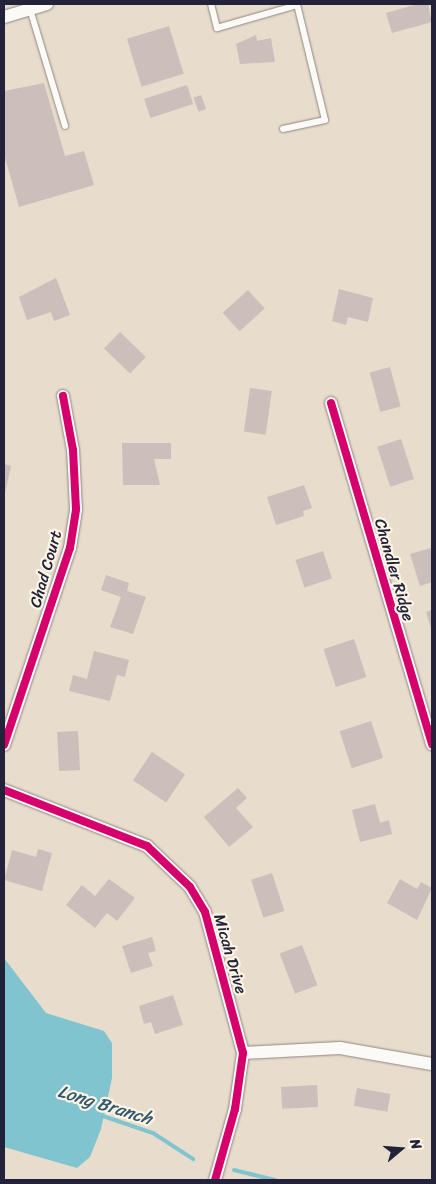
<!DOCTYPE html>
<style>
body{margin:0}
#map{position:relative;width:436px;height:1184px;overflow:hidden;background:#e8dccc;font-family:Sriracha,sans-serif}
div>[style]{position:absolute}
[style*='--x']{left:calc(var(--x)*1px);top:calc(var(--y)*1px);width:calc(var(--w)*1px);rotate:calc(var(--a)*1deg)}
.water>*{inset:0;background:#80c4d0}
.stream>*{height:4px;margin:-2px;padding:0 2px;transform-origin:2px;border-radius:2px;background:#80c4d0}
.building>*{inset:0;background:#ccbebb;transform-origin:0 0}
.roads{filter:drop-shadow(0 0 1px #8e8884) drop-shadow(0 0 1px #8e8884)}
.lane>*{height:6px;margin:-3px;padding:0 3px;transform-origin:3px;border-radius:3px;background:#fcfaf7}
.street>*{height:12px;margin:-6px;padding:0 6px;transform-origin:6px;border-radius:6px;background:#fcfaf7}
.cycleway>*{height:8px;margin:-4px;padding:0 4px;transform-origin:4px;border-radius:4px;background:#d6006c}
span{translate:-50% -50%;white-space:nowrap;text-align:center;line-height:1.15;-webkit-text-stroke:4.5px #fcf5e5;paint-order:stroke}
.street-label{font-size:16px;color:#22223b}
.water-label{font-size:18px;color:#335770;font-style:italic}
.frame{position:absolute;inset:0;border:5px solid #22223b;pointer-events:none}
.north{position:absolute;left:376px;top:1124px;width:50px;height:50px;-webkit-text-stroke:4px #fcf5e5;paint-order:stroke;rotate:72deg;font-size:14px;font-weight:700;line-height:20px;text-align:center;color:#22223b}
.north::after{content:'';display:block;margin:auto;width:18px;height:22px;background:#22223b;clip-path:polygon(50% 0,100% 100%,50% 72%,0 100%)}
</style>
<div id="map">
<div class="water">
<i style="clip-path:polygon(4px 958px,46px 1013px,104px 1031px,112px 1043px,112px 1078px,101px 1129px,90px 1157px,77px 1168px,4px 1147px)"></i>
</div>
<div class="stream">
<i style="--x:100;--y:1115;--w:56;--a:18.8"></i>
<i style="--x:153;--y:1133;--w:48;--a:33"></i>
<i style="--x:234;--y:1170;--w:42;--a:13.7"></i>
</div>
<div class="building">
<i style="clip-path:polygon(418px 4px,428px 4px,432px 22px,392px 33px,386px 13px)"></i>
<i style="left:169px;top:26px;width:50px;height:44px;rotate:73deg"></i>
<i style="clip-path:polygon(256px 35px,257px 41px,271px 38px,275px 62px,240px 64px,236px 44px)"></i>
<i style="clip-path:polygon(44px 83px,65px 156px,84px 151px,94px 185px,19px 207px,4px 154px,4px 91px)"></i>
<i style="left:187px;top:85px;width:20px;height:45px;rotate:72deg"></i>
<i style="left:201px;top:95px;width:15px;height:8px;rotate:70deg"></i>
<i style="clip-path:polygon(56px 278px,70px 315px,54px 321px,51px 312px,27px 320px,19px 297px)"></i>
<i style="clip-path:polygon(339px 289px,373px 298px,368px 322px,348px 317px,346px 325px,332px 321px)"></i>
<i style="left:248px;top:290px;width:25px;height:34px;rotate:48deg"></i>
<i style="left:120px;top:332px;width:36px;height:23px;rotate:44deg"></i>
<i style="left:390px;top:367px;width:41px;height:21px;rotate:75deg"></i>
<i style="left:250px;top:388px;width:22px;height:44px;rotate:8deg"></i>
<i style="left:401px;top:439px;width:42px;height:25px;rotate:72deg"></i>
<i style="clip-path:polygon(122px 443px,171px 443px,171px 459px,154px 459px,160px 485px,123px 485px)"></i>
<i style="clip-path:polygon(4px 464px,11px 466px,5px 493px,4px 493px)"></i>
<i style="clip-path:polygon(304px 485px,312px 508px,303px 511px,304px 516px,276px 525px,267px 497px)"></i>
<i style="clip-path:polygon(431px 548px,432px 582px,420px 586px,410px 554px)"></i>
<i style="left:323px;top:551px;width:29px;height:29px;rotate:72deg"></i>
<i style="clip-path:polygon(106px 575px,129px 583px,127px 591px,146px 597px,133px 634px,110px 627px,121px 597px,101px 590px)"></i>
<i style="clip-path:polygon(432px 610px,432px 632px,426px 612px)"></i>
<i style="left:354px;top:639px;width:40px;height:32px;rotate:72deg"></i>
<i style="clip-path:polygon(94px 651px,129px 660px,125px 677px,117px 675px,110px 701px,69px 691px,73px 675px,87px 679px)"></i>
<i style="left:371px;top:721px;width:39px;height:33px;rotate:72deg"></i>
<i style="left:78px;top:731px;width:39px;height:21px;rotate:87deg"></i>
<i style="left:152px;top:752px;width:40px;height:34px;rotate:34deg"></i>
<i style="clip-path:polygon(238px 788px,247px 798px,236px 808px,253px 827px,229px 847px,204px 817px)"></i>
<i style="clip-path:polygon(375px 804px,380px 823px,389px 820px,392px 834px,360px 842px,352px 810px)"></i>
<i style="clip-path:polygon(38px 849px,52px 853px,42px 891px,4px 880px,12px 850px,36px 857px)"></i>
<i style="left:272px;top:873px;width:40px;height:22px;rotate:72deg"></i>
<i style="clip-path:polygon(109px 879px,135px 898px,117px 921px,107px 913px,95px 928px,66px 905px,82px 885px,95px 896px)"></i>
<i style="clip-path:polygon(400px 879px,417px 889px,421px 882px,432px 888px,417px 920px,387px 903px)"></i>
<i style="clip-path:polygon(152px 937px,156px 951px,148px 953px,153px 966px,131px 973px,122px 946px)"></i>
<i style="left:302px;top:945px;width:43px;height:24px;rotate:69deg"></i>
<i style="clip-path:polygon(173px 995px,183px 1025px,155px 1034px,151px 1022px,144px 1024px,139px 1006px)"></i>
<i style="left:317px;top:1085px;width:22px;height:36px;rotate:87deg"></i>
<i style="left:357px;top:1088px;width:34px;height:18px;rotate:10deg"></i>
</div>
<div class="roads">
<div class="lane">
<i style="--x:211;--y:4;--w:25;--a:76"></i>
<i style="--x:217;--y:28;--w:83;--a:-16"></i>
<i style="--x:30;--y:9;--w:122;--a:73.3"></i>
<i style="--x:283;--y:129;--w:43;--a:-12.1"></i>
<i style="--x:325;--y:120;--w:119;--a:-103.6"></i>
</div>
<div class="street">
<i style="--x:4;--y:17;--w:45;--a:-16.8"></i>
<i style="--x:331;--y:403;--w:356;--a:73.5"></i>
<i style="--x:4;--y:745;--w:208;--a:-71.5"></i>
<i style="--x:70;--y:548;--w:39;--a:-81"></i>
<i style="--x:76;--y:509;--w:59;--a:-92.9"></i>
<i style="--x:73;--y:450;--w:55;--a:-100.5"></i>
<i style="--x:4;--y:790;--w:154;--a:21.4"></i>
<i style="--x:147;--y:846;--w:59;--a:43.6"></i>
<i style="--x:190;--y:887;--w:29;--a:59"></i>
<i style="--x:205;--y:912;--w:146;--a:74.9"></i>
<i style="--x:243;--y:1053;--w:57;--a:98.1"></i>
<i style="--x:235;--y:1109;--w:74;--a:105.7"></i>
<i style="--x:243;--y:1053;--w:97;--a:-3"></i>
<i style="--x:340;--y:1048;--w:93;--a:9.9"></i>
</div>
</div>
<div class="cycleway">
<i style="--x:331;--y:403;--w:356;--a:73.5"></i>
<i style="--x:4;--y:745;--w:208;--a:-71.5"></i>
<i style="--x:70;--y:548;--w:39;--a:-81"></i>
<i style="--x:76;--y:509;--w:59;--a:-92.9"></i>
<i style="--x:73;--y:450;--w:55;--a:-100.5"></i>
<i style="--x:4;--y:790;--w:154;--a:21.4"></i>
<i style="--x:147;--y:846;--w:59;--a:43.6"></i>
<i style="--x:190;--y:887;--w:29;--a:59"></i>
<i style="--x:205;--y:912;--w:146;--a:74.9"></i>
<i style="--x:243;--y:1053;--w:57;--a:98.1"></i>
<i style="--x:235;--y:1109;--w:74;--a:105.7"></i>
</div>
<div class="street-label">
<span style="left:46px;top:569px;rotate:-74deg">Chad Court</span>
<span style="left:394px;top:570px;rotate:74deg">Chandler Ridge</span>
<span style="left:230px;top:954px;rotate:74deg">Micah Drive</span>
</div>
<div class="water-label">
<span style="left:105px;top:1105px;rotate:17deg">Long Branch</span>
</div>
<div class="frame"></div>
<div class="north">N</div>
</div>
